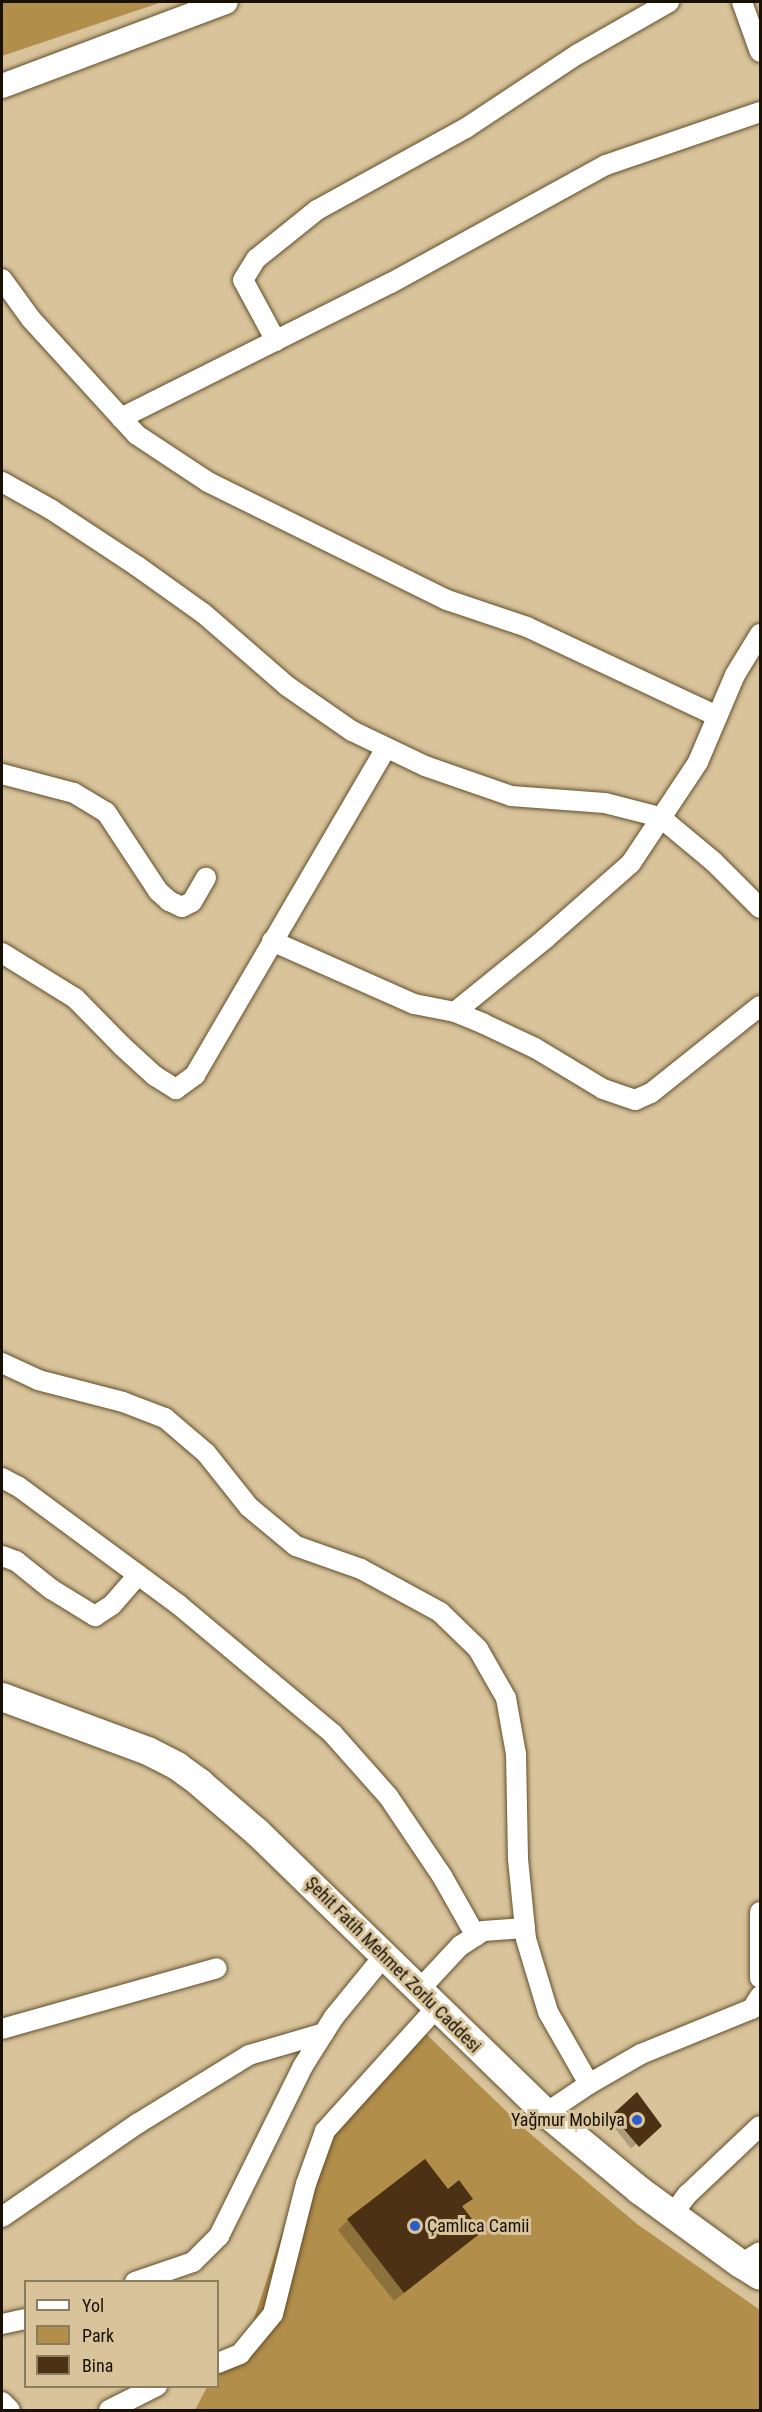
<!DOCTYPE html>
<meta charset="utf-8">
<style>
body{margin:0}
#map{position:relative;width:762px;height:2412px;overflow:hidden;background:#d8c39b;font-family:"Roboto Condensed",sans-serif}
div>[style]{position:absolute}
[style*='--x']{left:calc(var(--x)*1px);top:calc(var(--y)*1px);width:calc(var(--w)*1px);rotate:calc(var(--a)*1deg)}
.green>*{inset:0;background:#b18e4a}
.shadow>*{inset:0;background:#0003;transform-origin:0 0}
.building>*{inset:0;background:#4d3114}
.roads{filter:drop-shadow(0 0 2px #624f2b) drop-shadow(0 0 2px #624f2b)}
.minor>*{height:20px;margin:-10px;padding:0 10px;transform-origin:10px;border-radius:10px;background:#fff}
.tertiary>*{height:24px;margin:-12px;padding:0 12px;transform-origin:12px;border-radius:12px;background:#fff}
.secondary>*{height:28px;margin:-14px;padding:0 14px;transform-origin:14px;border-radius:14px;background:#fff}
.dots>*{width:16px;height:16px;translate:-50% -50%;box-sizing:border-box;border:3px solid #d8c39b;border-radius:50%}
span{translate:-50% -50%;white-space:nowrap;text-align:center;line-height:1.15;-webkit-text-stroke:6px #d8c39b;paint-order:stroke}
.street-label{font-size:18px;color:#181103}
.poi-label{font-size:18px;color:#181103}
.right{translate:-100% -50%;text-align:right}
.left{translate:0 -50%;text-align:left}
.frame{position:absolute;inset:0;border:3px solid #181103;pointer-events:none}
.legend{position:absolute;left:24px;top:2280px;width:195px;height:108px;box-sizing:border-box;background:#d8c39b;border:2px solid #8b7c5e;margin:0;padding:8px 10px;list-style:none;font-size:18px;color:#181103}
.legend li{display:flex;align-items:center;gap:12px;height:30px}
.legend b{width:30px;border:2px solid #8b7c5e}
</style>
<div id="map">
<div class="green">
<i style="clip-path:polygon(2px 2px,162px 2px,2px 56px)"></i>
<i style="clip-path:polygon(424px 2032px,527px 2131px,637px 2224px,760px 2310px,760px 2410px,195px 2410px,207px 2387px,218px 2386px,218px 2370px,252px 2325px,281px 2236px,316px 2148px)"></i>
</div>
<div class="shadow">
<i style="left:636px;top:2095px;width:39px;height:37px;rotate:52deg"></i>
<i style="clip-path:polygon(448px 2191px,471px 2198px,461px 2208px,480px 2232px,394px 2301px,338px 2230px,348px 2220px)"></i>
</div>
<div class="building">
<i style="clip-path:polygon(637px 2092px,662px 2126px,639px 2147px,612px 2115px)"></i>
<i style="clip-path:polygon(425px 2159px,448px 2189px,459px 2180px,473px 2199px,462px 2206px,482px 2232px,404px 2293px,347px 2219px)"></i>
</div>
<div class="roads">
<div class="minor">
<i style="--x:742;--y:2;--w:53;--a:70.2"></i>
<i style="--x:2;--y:279;--w:49;--a:54.1"></i>
<i style="--x:31;--y:319;--w:157;--a:47.6"></i>
<i style="--x:137;--y:435;--w:85;--a:33.5"></i>
<i style="--x:208;--y:482;--w:267;--a:26.3"></i>
<i style="--x:447;--y:600;--w:84;--a:18.6"></i>
<i style="--x:527;--y:627;--w:210;--a:25.1"></i>
<i style="--x:276;--y:341;--w:69;--a:-118.4"></i>
<i style="--x:243;--y:280;--w:25;--a:-58"></i>
<i style="--x:256;--y:259;--w:78;--a:-38.8"></i>
<i style="--x:317;--y:210;--w:170;--a:-28.8"></i>
<i style="--x:466;--y:128;--w:134;--a:-33.5"></i>
<i style="--x:578;--y:54;--w:105;--a:-29.7"></i>
<i style="--x:121;--y:418;--w:302;--a:-26.6"></i>
<i style="--x:391;--y:283;--w:245;--a:-28.8"></i>
<i style="--x:606;--y:165;--w:163;--a:-19"></i>
<i style="--x:2;--y:482;--w:57;--a:29.2"></i>
<i style="--x:52;--y:510;--w:102;--a:33.4"></i>
<i style="--x:137;--y:566;--w:81;--a:35.5"></i>
<i style="--x:203;--y:613;--w:111;--a:41"></i>
<i style="--x:287;--y:686;--w:79;--a:34.7"></i>
<i style="--x:352;--y:731;--w:81;--a:25.6"></i>
<i style="--x:425;--y:766;--w:91;--a:19.2"></i>
<i style="--x:511;--y:796;--w:94;--a:4.3"></i>
<i style="--x:605;--y:803;--w:57;--a:14.3"></i>
<i style="--x:660;--y:817;--w:70;--a:39.8"></i>
<i style="--x:714;--y:862;--w:65;--a:45"></i>
<i style="--x:2;--y:774;--w:74;--a:14.8"></i>
<i style="--x:74;--y:793;--w:37;--a:31"></i>
<i style="--x:106;--y:812;--w:95;--a:56.6"></i>
<i style="--x:158;--y:891;--w:15;--a:42"></i>
<i style="--x:169;--y:901;--w:14;--a:25"></i>
<i style="--x:182;--y:907;--w:11;--a:-27"></i>
<i style="--x:192;--y:902;--w:28;--a:-60"></i>
<i style="--x:272;--y:941;--w:155;--a:23.9"></i>
<i style="--x:414;--y:1004;--w:42;--a:11"></i>
<i style="--x:455;--y:1012;--w:31;--a:22"></i>
<i style="--x:484;--y:1024;--w:56;--a:25.2"></i>
<i style="--x:535;--y:1048;--w:79;--a:31.1"></i>
<i style="--x:603;--y:1089;--w:34;--a:19"></i>
<i style="--x:635;--y:1100;--w:17;--a:-24"></i>
<i style="--x:651;--y:1093;--w:139;--a:-38.6"></i>
<i style="--x:2;--y:953;--w:86;--a:31.7"></i>
<i style="--x:75;--y:998;--w:67;--a:45.6"></i>
<i style="--x:122;--y:1046;--w:45;--a:42.3"></i>
<i style="--x:155;--y:1076;--w:25;--a:32"></i>
<i style="--x:176;--y:1089;--w:24;--a:-36"></i>
<i style="--x:195;--y:1075;--w:379;--a:-59.7"></i>
<i style="--x:455;--y:1012;--w:117;--a:-39.1"></i>
<i style="--x:546;--y:938;--w:113;--a:-41.4"></i>
<i style="--x:631;--y:863;--w:121;--a:-56.4"></i>
<i style="--x:698;--y:762;--w:95;--a:-67"></i>
<i style="--x:735;--y:675;--w:48;--a:-58.6"></i>
<i style="--x:2;--y:1363;--w:40;--a:25"></i>
<i style="--x:38;--y:1380;--w:88;--a:14.5"></i>
<i style="--x:123;--y:1402;--w:45;--a:20.9"></i>
<i style="--x:165;--y:1418;--w:54;--a:40.5"></i>
<i style="--x:206;--y:1453;--w:69;--a:51.5"></i>
<i style="--x:249;--y:1507;--w:61;--a:39.7"></i>
<i style="--x:296;--y:1546;--w:69;--a:19.5"></i>
<i style="--x:361;--y:1569;--w:90;--a:28.6"></i>
<i style="--x:440;--y:1612;--w:53;--a:44.2"></i>
<i style="--x:478;--y:1649;--w:56;--a:60.3"></i>
<i style="--x:506;--y:1698;--w:57;--a:79.9"></i>
<i style="--x:516;--y:1754;--w:105;--a:88.9"></i>
<i style="--x:518;--y:1859;--w:80;--a:84.3"></i>
<i style="--x:526;--y:1939;--w:76;--a:73.2"></i>
<i style="--x:548;--y:2012;--w:83;--a:60.3"></i>
<i style="--x:2;--y:1478;--w:19;--a:28"></i>
<i style="--x:19;--y:1487;--w:199;--a:36.4"></i>
<i style="--x:179;--y:1605;--w:199;--a:39.9"></i>
<i style="--x:332;--y:1733;--w:84;--a:48.4"></i>
<i style="--x:388;--y:1796;--w:97;--a:56"></i>
<i style="--x:442;--y:1876;--w:69;--a:60.5"></i>
<i style="--x:2;--y:1556;--w:15;--a:20"></i>
<i style="--x:16;--y:1561;--w:45;--a:38.7"></i>
<i style="--x:51;--y:1589;--w:52;--a:31.5"></i>
<i style="--x:95;--y:1616;--w:20;--a:-33"></i>
<i style="--x:112;--y:1605;--w:40;--a:-49"></i>
<i style="--x:760;--y:1912;--w:66;--a:90"></i>
<i style="--x:420;--y:1989;--w:59;--a:-47.1"></i>
<i style="--x:460;--y:1946;--w:27;--a:-33"></i>
<i style="--x:483;--y:1931;--w:42;--a:-4.1"></i>
<i style="--x:2;--y:2029;--w:223;--a:-15.8"></i>
<i style="--x:546;--y:2113;--w:52;--a:-34"></i>
<i style="--x:589;--y:2084;--w:60;--a:-30"></i>
<i style="--x:641;--y:2054;--w:120;--a:-22.1"></i>
<i style="--x:752;--y:2009;--w:15;--a:-58"></i>
<i style="--x:673;--y:2214;--w:24;--a:-54"></i>
<i style="--x:687;--y:2195;--w:100;--a:-43.4"></i>
<i style="--x:2;--y:2217;--w:164;--a:-34.6"></i>
<i style="--x:137;--y:2124;--w:132;--a:-31.6"></i>
<i style="--x:249;--y:2055;--w:78;--a:-16.3"></i>
<i style="--x:741;--y:2264;--w:22;--a:-32"></i>
<i style="--x:135;--y:2282;--w:61;--a:-19"></i>
<i style="--x:193;--y:2262;--w:37;--a:-45"></i>
<i style="--x:219;--y:2236;--w:190;--a:-63.7"></i>
<i style="--x:303;--y:2066;--w:58;--a:-57.7"></i>
<i style="--x:334;--y:2017;--w:79;--a:-50.7"></i>
<i style="--x:2;--y:2324;--w:25;--a:-12"></i>
<i style="--x:218;--y:2363;--w:24;--a:-22"></i>
<i style="--x:240;--y:2354;--w:52;--a:-50.5"></i>
<i style="--x:273;--y:2314;--w:134;--a:-75.8"></i>
<i style="--x:306;--y:2184;--w:56;--a:-70.3"></i>
<i style="--x:325;--y:2131;--w:166;--a:-47.9"></i>
<i style="--x:2;--y:2402;--w:11;--a:45"></i>
<i style="--x:109;--y:2410;--w:54;--a:-26.6"></i>
</div>
<div class="tertiary">
<i style="--x:2;--y:86;--w:239;--a:-20.6"></i>
</div>
<div class="secondary">
<i style="--x:2;--y:1697;--w:156;--a:20.3"></i>
<i style="--x:148;--y:1751;--w:33;--a:27"></i>
<i style="--x:177;--y:1766;--w:29;--a:36"></i>
<i style="--x:200;--y:1783;--w:75;--a:40.7"></i>
<i style="--x:257;--y:1832;--w:403;--a:44.2"></i>
<i style="--x:546;--y:2113;--w:121;--a:39.6"></i>
<i style="--x:639;--y:2190;--w:126;--a:36"></i>
<i style="--x:741;--y:2264;--w:22;--a:32"></i>
</div>
</div>
<div class="dots">
<i style="left:637px;top:2120px;background:#2a5cca"></i>
<i style="left:415px;top:2226px;background:#2a5cca"></i>
</div>
<div class="street-label">
<span style="left:393px;top:1965px;rotate:45deg">Şehit Fatih Mehmet Zorlu Caddesi</span>
</div>
<div class="poi-label">
<span class="right" style="left:625px;top:2120px">Yağmur Mobilya</span>
<span class="left" style="left:427px;top:2226px">Çamlıca Camii</span>
</div>
<div class="frame"></div>
<ul class="legend">
<li><b style="height:8px;background:#fff"></b>Yol</li>
<li><b style="height:16px;background:#b18e4a"></b>Park</li>
<li><b style="height:16px;background:#4d3114"></b>Bina</li>
</ul>
</div>
